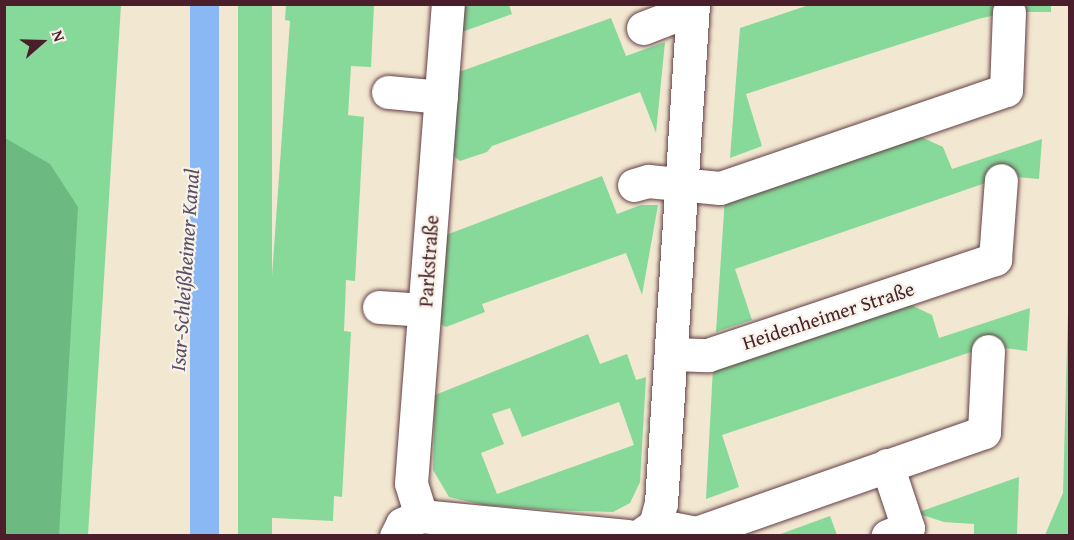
<!DOCTYPE html>
<meta charset="utf-8">
<style>
body{margin:0}
#map{position:relative;width:1074px;height:540px;overflow:hidden;background:#f2e7d0;font-family:"Gentium Book Plus",serif}
div>[style]{position:absolute}
[style*='--x']{left:calc(var(--x)*1px);top:calc(var(--y)*1px);width:calc(var(--w)*1px);rotate:calc(var(--a)*1deg)}
.green>*{inset:0;background:#87d99a;transform-origin:0 0}
.forest>*{inset:0;background:#6db982}
.water>*{inset:0;background:#89b8f4;transform-origin:0 0}
.roads{filter:drop-shadow(0 0 2px #633d44) drop-shadow(0 0 2px #633d44)}
.minor>*{height:33px;margin:-16.5px;padding:0 16.5px;transform-origin:16.5px;border-radius:16.5px;background:#fff}
span{translate:-50% -50%;white-space:nowrap;text-align:center;line-height:1.15;-webkit-text-stroke:4.5px #f7f3e8;paint-order:stroke}
.street-label{font-size:20px;color:#4a1f2b}
.water-label{font-size:21px;color:#5d4d67;font-style:italic}
.frame{position:absolute;inset:0;border:6px solid #4a1f2b;pointer-events:none}
.north{position:absolute;left:12px;top:12px;width:60px;height:60px;-webkit-text-stroke:4px #f7f3e8;paint-order:stroke;rotate:70deg;font-size:16px;font-weight:700;line-height:24px;text-align:center;color:#4a1f2b}
.north::after{content:'';display:block;margin:auto;width:21px;height:27px;background:#4a1f2b;clip-path:polygon(50% 0,100% 100%,50% 72%,0 100%)}
</style>
<div id="map">
<div class="green">
<i style="clip-path:polygon(4px 5px,121px 5px,88px 535px,5px 535px)"></i>
<i style="left:238px;top:5px;width:34px;height:531px"></i>
<i style="clip-path:polygon(286px 5px,374px 5px,371px 67px,351px 66px,348px 115px,364px 117px,355px 281px,346px 280px,345px 307px,344px 331px,351px 332px,342px 497px,334px 496px,333px 521px,255px 517px,290px 21px,285px 20px)"></i>
<i style="clip-path:polygon(461px 5px,509px 5px,512px 14px,459px 33px)"></i>
<i style="clip-path:polygon(809px 5px,1051px 5px,1051px 12px,1009px 12px,978px 19px,746px 94px,762px 146px,730px 158px,740px 28px)"></i>
<i style="clip-path:polygon(611px 18px,626px 56px,665px 42px,656px 133px,640px 92px,492px 146px,487px 152px,460px 161px,451px 154px,456px 73px)"></i>
<i style="clip-path:polygon(917px 135px,943px 147px,952px 169px,1042px 139px,1039px 179px,1006px 176px,735px 269px,752px 320px,716px 332px,725px 197px)"></i>
<i style="clip-path:polygon(602px 176px,617px 214px,641px 205px,658px 205px,642px 295px,626px 253px,482px 304px,485px 312px,446px 327px,437px 322px,446px 235px)"></i>
<i style="clip-path:polygon(1069px 274px,1069px 535px,1045px 535px,1063px 493px)"></i>
<i style="clip-path:polygon(905px 302px,932px 315px,939px 338px,1030px 308px,1027px 351px,989px 346px,722px 435px,739px 487px,706px 499px,713px 367px)"></i>
<i style="clip-path:polygon(evenodd,588px 334px,600px 364px,627px 354px,636px 380px,646px 377px,640px 482px,630px 503px,613px 512px,548px 510px,483px 505px,449px 497px,433px 470px,435px 395px,588px 334px,619px 402px,634px 445px,497px 494px,481px 453px,504px 444px,492px 414px,510px 408px,522px 437px,619px 402px)"></i>
<i style="clip-path:polygon(1019px 477px,1017px 535px,974px 535px,974px 524px,944px 522px,916px 513px)"></i>
<i style="clip-path:polygon(830px 516px,837px 535px,778px 535px)"></i>
</div>
<div class="forest">
<i style="clip-path:polygon(5px 138px,50px 164px,78px 207px,59px 535px,5px 535px)"></i>
</div>
<div class="water">
<i style="left:190px;top:5px;width:29px;height:531px"></i>
</div>
<div class="roads">
<div class="minor">
<i style="--x:643;--y:28;--w:33;--a:-21"></i>
<i style="--x:674;--y:16;--w:18;--a:0"></i>
<i style="--x:388;--y:92;--w:53;--a:5.4"></i>
<i style="--x:634;--y:185;--w:15;--a:-16"></i>
<i style="--x:648;--y:181;--w:72;--a:5.6"></i>
<i style="--x:720;--y:188;--w:302;--a:-18.9"></i>
<i style="--x:1006;--y:90;--w:78;--a:-87.8"></i>
<i style="--x:379;--y:307;--w:45;--a:3.8"></i>
<i style="--x:672;--y:354;--w:36;--a:2"></i>
<i style="--x:708;--y:355;--w:303;--a:-18.5"></i>
<i style="--x:995;--y:259;--w:79;--a:-85.7"></i>
<i style="--x:887;--y:465;--w:66;--a:71.6"></i>
<i style="--x:908;--y:528;--w:22;--a:159"></i>
<i style="--x:421;--y:516;--w:34;--a:-107"></i>
<i style="--x:411;--y:483;--w:480;--a:-85.6"></i>
<i style="--x:655;--y:525;--w:42;--a:11"></i>
<i style="--x:696;--y:533;--w:305;--a:-19.3"></i>
<i style="--x:984;--y:432;--w:81;--a:-87.2"></i>
<i style="--x:396;--y:536;--w:13;--a:-63"></i>
<i style="--x:402;--y:524;--w:21;--a:-23"></i>
<i style="--x:421;--y:516;--w:207;--a:5.5"></i>
<i style="--x:639;--y:536;--w:19;--a:-35"></i>
<i style="--x:655;--y:525;--w:23;--a:-75"></i>
<i style="--x:661;--y:503;--w:500;--a:-86.33"></i>
</div>
</div>
<div class="street-label">
<span style="left:428px;top:261px;rotate:-86deg">Parkstraße</span>
<span style="left:828px;top:315px;rotate:-18deg">Heidenheimer Straße</span>
</div>
<div class="water-label">
<span style="left:185px;top:270px;rotate:-86deg">Isar-Schleißheimer Kanal</span>
</div>
<div class="frame"></div>
<div class="north">N</div>
</div>
